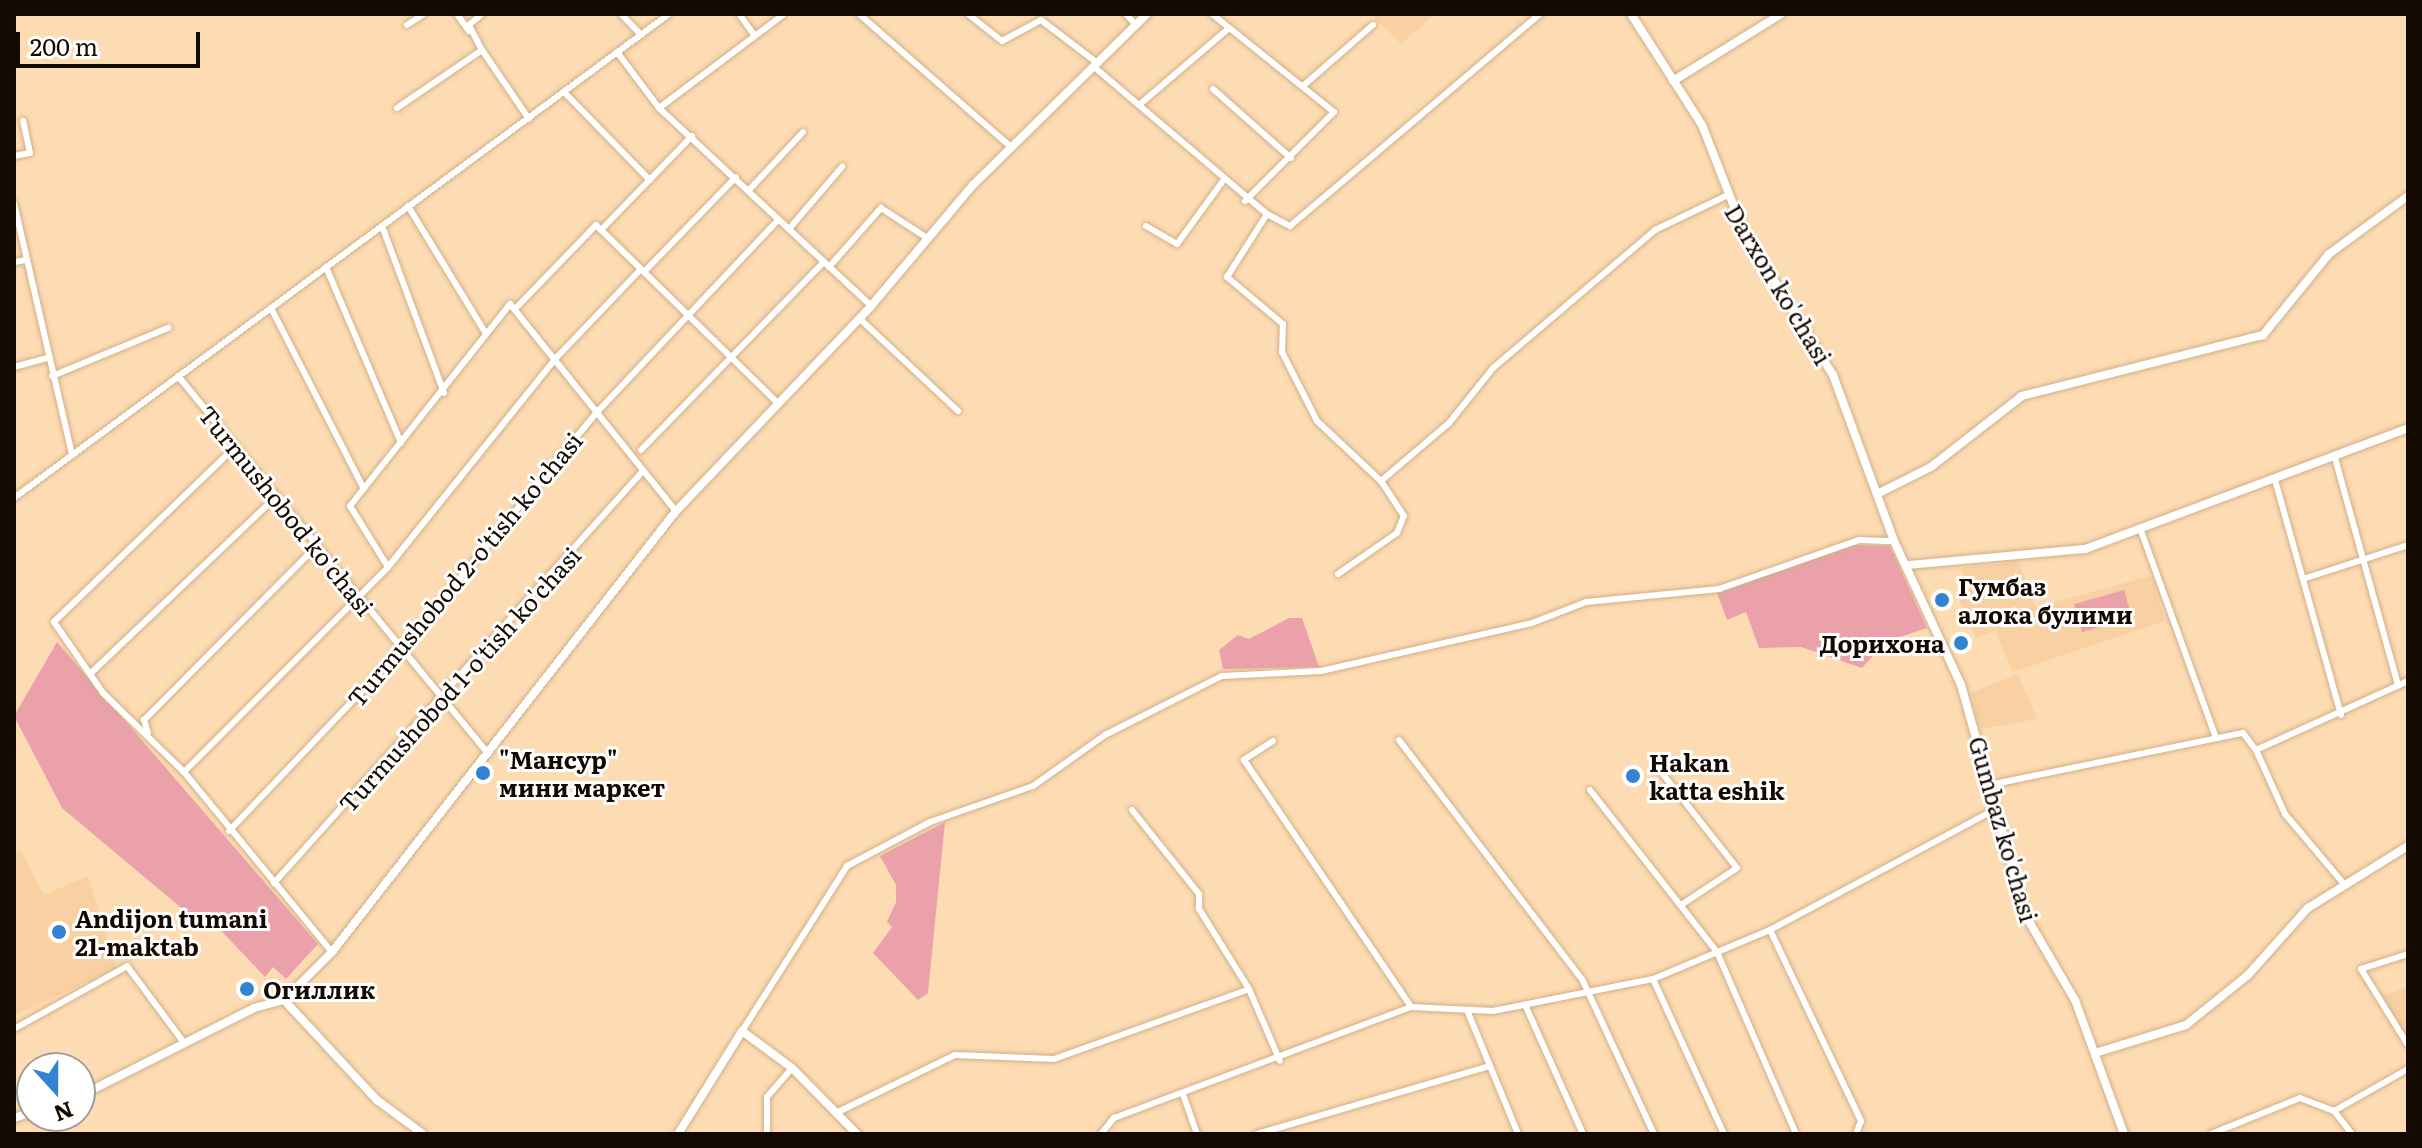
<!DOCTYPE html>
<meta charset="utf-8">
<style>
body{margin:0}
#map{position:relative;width:2422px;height:1148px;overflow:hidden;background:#fedcb3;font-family:Literata,serif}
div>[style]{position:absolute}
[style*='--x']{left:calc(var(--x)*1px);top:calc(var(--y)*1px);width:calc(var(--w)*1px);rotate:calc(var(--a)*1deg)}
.built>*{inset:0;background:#f8d0a1}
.green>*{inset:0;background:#eba1aa;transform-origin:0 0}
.roads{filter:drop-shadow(0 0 2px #d1b088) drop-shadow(0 0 2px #d1b088)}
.street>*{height:6px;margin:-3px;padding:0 3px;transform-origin:3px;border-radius:3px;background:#fff}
.secondary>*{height:8px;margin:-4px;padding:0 4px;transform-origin:4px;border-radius:4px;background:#fff}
.dots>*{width:22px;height:22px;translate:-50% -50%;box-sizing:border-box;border:4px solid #fff;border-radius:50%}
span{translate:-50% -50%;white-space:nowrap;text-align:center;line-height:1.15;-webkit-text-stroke:6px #fff;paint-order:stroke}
.street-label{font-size:24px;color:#140900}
.poi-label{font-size:24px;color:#140900;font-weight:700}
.left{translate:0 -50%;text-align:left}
.right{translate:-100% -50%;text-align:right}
.frame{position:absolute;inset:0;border:16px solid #140900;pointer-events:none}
.north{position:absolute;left:16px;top:1052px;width:80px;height:80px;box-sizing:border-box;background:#fff;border:2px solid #a19d99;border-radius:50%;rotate:159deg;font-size:22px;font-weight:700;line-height:32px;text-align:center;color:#140900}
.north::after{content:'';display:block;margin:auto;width:28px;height:36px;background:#3283d2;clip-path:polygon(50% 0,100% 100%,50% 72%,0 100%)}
.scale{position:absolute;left:16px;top:32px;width:184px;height:36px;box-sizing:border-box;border:4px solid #140900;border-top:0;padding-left:10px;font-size:24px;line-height:28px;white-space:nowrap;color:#140900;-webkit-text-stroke:6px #fff;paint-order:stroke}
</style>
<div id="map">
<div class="built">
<i style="clip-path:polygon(1371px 14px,1435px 14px,1401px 44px)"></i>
<i style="clip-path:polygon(2019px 562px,2036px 607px,2151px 576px,2165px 621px,2013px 672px,1995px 630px,1976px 638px,1960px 601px,1972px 596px,1961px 568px)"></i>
<i style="clip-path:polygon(2018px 674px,2037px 719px,1980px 729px,1971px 693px)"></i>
<i style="clip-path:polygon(21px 851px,44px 895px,88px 876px,116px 968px,14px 1016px,14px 853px)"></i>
<i style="clip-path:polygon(2408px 987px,2408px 1041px,2380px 997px)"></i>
</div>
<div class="green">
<i style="clip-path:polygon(1853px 545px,1890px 546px,1927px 628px,1885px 642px,1862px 668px,1801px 647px,1759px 648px,1746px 612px,1727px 620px,1717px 593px)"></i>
<i style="left:2124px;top:590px;width:29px;height:52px;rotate:74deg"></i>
<i style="clip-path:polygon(1289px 618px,1302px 618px,1319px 667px,1223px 669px,1219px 650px,1238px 635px,1249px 639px)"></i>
<i style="clip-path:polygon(57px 642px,318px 944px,286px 979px,273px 967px,265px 977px,211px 920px,204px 927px,62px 808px,14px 716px)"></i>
<i style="clip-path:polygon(945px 822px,928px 993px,918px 1000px,873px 953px,892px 927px,887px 922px,896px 902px,896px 885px,880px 856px)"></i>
</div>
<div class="roads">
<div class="street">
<i style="--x:457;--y:14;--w:21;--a:55"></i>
<i style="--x:482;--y:14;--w:17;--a:140"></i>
<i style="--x:469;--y:25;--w:28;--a:63"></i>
<i style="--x:621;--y:14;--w:29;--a:46"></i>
<i style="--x:739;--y:14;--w:26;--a:54"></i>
<i style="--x:859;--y:14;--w:202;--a:41.2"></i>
<i style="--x:968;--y:14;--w:43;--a:38.5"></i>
<i style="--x:1002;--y:41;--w:44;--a:-28.3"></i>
<i style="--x:1041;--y:20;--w:69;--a:37.4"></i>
<i style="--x:1126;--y:14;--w:15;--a:48"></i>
<i style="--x:1212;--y:14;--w:156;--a:38.8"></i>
<i style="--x:1334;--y:112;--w:126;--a:135"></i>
<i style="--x:407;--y:25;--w:20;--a:-33"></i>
<i style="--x:617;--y:52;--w:70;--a:53.1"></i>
<i style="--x:659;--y:108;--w:290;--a:43"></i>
<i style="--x:1093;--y:66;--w:228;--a:40.4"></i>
<i style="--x:1267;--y:214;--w:75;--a:122.4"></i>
<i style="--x:1227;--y:277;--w:73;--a:40"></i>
<i style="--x:1283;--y:324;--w:28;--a:92"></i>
<i style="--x:1282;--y:352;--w:77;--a:63.1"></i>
<i style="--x:1317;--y:421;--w:88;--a:43.2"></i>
<i style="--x:1303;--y:86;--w:93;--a:-41.1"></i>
<i style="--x:1213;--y:89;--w:104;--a:41.5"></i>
<i style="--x:564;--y:92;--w:123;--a:45.7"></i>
<i style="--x:1139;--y:105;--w:118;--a:-40.5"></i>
<i style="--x:397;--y:108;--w:103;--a:-34.3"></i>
<i style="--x:482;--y:50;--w:83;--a:55.7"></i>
<i style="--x:659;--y:108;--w:156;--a:-36.9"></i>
<i style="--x:14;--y:156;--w:16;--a:-11"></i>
<i style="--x:30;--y:153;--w:33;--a:-102"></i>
<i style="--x:749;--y:190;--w:79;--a:-47"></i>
<i style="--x:14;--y:203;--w:259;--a:77"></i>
<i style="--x:408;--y:206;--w:150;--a:58.6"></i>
<i style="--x:1267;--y:214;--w:26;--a:28"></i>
<i style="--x:1290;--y:226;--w:328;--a:-40.3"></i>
<i style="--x:382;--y:226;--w:178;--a:69.6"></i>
<i style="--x:1146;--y:226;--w:36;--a:30"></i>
<i style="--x:1177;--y:244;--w:78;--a:-53.9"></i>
<i style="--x:789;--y:229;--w:82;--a:-49.5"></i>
<i style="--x:601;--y:230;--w:131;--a:-45.9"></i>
<i style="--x:14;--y:262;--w:12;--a:-9"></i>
<i style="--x:326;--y:267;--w:191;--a:66.9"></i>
<i style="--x:829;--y:267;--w:79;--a:-48.6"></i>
<i style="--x:881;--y:208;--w:55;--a:33.1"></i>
<i style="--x:644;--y:272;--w:132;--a:-45.9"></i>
<i style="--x:271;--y:308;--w:203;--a:62.8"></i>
<i style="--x:515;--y:309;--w:117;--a:-46"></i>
<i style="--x:596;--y:225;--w:256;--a:44.4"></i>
<i style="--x:859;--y:318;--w:136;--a:43.2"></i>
<i style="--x:14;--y:367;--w:35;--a:-15"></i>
<i style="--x:52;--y:376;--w:126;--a:-22.5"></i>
<i style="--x:178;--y:376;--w:489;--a:50.6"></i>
<i style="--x:236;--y:446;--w:253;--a:136"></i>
<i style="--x:54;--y:622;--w:86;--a:55.4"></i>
<i style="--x:103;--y:693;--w:113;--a:44.3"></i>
<i style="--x:184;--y:772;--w:233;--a:50.6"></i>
<i style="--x:641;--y:450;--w:262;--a:-45.8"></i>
<i style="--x:2335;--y:458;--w:236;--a:74.5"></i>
<i style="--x:2275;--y:480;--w:244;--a:74.3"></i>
<i style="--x:14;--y:498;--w:814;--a:-36.46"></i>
<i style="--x:2140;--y:528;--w:223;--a:70.1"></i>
<i style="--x:388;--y:567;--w:72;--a:-121.9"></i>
<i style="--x:350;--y:506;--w:258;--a:-51.6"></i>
<i style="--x:510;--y:304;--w:265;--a:51.3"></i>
<i style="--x:1338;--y:574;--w:72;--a:-34.8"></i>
<i style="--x:1397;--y:533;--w:18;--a:-68"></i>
<i style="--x:1404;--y:516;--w:42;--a:-123.3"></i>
<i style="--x:1381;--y:481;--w:89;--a:-40.5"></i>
<i style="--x:1449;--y:423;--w:70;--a:-51.3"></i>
<i style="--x:1493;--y:368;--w:213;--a:-40.4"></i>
<i style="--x:1655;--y:230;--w:79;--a:-25.6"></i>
<i style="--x:2306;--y:578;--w:107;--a:-17.9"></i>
<i style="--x:91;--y:673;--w:257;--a:-43.6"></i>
<i style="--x:148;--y:733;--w:14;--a:-107"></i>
<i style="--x:144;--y:720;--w:245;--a:-45.2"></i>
<i style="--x:1399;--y:740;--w:301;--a:52.6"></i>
<i style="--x:1582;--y:979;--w:171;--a:65.1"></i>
<i style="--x:1273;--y:741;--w:35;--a:147"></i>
<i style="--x:1244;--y:760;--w:298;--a:55.9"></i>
<i style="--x:2256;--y:750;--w:70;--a:65.6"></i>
<i style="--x:2285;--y:814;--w:92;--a:49.9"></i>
<i style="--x:1658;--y:768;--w:127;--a:51.7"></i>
<i style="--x:1737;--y:868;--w:67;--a:146.5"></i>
<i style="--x:184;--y:772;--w:289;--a:-45.1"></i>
<i style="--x:388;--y:567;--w:270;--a:-51.2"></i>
<i style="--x:557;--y:357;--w:122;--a:-46.3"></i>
<i style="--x:1989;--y:785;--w:259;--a:-11.6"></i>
<i style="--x:2243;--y:733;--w:21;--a:53"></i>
<i style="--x:2256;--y:750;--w:167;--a:-24.4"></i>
<i style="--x:1590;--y:790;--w:206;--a:51.9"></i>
<i style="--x:1717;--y:952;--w:198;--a:66.5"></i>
<i style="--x:1132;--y:810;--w:107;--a:51.4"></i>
<i style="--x:1199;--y:894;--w:15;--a:90"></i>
<i style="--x:1199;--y:909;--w:94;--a:58"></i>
<i style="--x:229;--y:831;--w:248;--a:-46.5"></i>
<i style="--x:400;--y:651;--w:313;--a:-50.5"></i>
<i style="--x:599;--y:410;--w:262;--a:-46.7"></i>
<i style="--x:274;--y:883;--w:550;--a:-48.17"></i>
<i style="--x:1770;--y:930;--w:212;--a:64.5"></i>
<i style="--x:1861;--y:1121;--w:14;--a:111"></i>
<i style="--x:2408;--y:954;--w:49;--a:162.3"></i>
<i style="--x:2361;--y:969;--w:89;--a:58.3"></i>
<i style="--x:1653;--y:979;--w:170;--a:65.4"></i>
<i style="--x:1526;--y:1007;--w:139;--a:65.8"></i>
<i style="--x:1467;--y:1010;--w:134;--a:67.6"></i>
<i style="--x:14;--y:1029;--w:129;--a:-29.1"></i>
<i style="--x:127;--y:966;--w:97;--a:53.4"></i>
<i style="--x:742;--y:1031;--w:196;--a:-57.5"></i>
<i style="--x:847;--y:866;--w:94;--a:-27.9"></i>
<i style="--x:930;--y:822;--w:109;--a:-19.3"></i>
<i style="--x:1033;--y:786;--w:88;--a:-35.3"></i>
<i style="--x:1105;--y:735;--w:131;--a:-26.8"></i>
<i style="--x:1222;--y:676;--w:99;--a:-2.9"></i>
<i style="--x:1321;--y:671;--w:216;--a:-12.8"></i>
<i style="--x:1532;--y:623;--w:58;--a:-21.3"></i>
<i style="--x:1586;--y:602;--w:134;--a:-5.6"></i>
<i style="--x:1719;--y:589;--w:148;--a:-19.3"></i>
<i style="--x:1859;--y:540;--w:35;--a:2"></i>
<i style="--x:1183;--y:1094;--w:42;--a:70.7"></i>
<i style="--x:838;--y:1112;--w:130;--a:-26"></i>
<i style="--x:955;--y:1055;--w:99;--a:2.3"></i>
<i style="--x:1054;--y:1059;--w:207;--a:-19.7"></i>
<i style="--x:1249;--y:989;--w:78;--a:66.7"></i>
<i style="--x:767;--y:1134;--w:37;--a:-90"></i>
<i style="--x:767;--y:1097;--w:38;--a:-49"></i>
<i style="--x:1101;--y:1134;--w:21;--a:-51"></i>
<i style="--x:1114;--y:1118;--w:317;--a:-20.5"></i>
<i style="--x:1411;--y:1007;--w:82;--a:2.8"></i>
<i style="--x:1493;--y:1011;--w:163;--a:-11.3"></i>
<i style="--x:1653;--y:979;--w:127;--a:-22.7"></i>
<i style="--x:1770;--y:930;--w:254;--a:-28.2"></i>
<i style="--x:1257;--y:1134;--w:243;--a:-16.3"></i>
<i style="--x:2211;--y:1134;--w:96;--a:-22"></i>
<i style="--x:2300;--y:1098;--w:36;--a:21"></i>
<i style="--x:2352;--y:1134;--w:29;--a:-128"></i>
<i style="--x:2334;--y:1111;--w:85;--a:-29.6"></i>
</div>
<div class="secondary">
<i style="--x:1631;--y:14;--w:132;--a:57.4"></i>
<i style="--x:1702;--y:125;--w:115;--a:68.6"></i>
<i style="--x:1744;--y:232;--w:168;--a:58.1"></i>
<i style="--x:1833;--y:375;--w:177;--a:69.8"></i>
<i style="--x:1894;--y:541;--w:159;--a:65"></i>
<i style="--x:1961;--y:685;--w:242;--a:74.2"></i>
<i style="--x:2027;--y:918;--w:95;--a:59.7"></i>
<i style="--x:2075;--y:1000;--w:143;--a:69.9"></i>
<i style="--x:1673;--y:81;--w:127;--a:-31.8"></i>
<i style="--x:1879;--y:493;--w:58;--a:-26.6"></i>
<i style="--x:1931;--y:467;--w:115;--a:-38"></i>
<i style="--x:2022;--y:396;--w:249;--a:-14.2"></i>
<i style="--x:2263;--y:335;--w:104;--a:-50.8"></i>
<i style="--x:2329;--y:254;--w:98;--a:-36.3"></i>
<i style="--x:1908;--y:565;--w:178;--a:-5.2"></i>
<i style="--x:2085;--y:549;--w:345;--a:-20.5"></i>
<i style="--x:284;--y:1000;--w:137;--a:47.1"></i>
<i style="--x:377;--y:1100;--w:57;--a:36.5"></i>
<i style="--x:2095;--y:1053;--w:95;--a:-17.1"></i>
<i style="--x:2186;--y:1025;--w:80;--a:-38.9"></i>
<i style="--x:2248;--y:975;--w:90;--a:-48.2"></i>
<i style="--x:2308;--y:908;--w:118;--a:-31.8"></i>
<i style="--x:80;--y:1096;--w:195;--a:-26.8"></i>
<i style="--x:254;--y:1008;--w:31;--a:-15"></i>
<i style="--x:284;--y:1000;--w:68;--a:-45"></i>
<i style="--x:332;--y:952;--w:559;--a:-52.04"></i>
<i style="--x:676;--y:511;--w:283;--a:-46.4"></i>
<i style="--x:871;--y:306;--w:158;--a:-49.9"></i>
<i style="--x:973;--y:185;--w:244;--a:-44.5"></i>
<i style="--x:14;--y:1118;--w:19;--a:-18"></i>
<i style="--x:678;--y:1134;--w:121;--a:-58.1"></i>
<i style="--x:742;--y:1031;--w:62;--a:36.5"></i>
<i style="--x:792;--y:1068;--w:93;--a:45.4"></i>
</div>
</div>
<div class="dots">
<i style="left:1942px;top:600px;background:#3283d2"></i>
<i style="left:1961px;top:643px;background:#3283d2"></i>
<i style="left:483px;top:773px;background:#3283d2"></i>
<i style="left:1633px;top:776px;background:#3283d2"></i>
<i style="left:59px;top:932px;background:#3283d2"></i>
<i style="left:247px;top:989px;background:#3283d2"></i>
</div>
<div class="street-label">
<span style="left:1779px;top:284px;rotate:59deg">Darxon ko'chasi</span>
<span style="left:287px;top:510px;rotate:51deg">Turmushobod ko'chasi</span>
<span style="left:464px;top:569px;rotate:-50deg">Turmushobod 2-o'tish ko'chasi</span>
<span style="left:459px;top:679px;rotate:-48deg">Turmushobod 1-o'tish ko'chasi</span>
<span style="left:2004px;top:829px;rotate:74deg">Gumbaz ko'chasi</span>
</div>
<div class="poi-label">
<span class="left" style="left:1958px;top:600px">Гумбаз<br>алока булими</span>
<span class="right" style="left:1945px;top:643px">Дорихона</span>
<span class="left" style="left:499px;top:773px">"Мансур"<br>мини маркет</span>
<span class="left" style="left:1649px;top:776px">Hakan<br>katta eshik</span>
<span class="left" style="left:75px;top:932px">Andijon tumani<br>21-maktab</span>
<span class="left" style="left:263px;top:989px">Огиллик</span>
</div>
<div class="frame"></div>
<div class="north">N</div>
<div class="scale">200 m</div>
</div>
